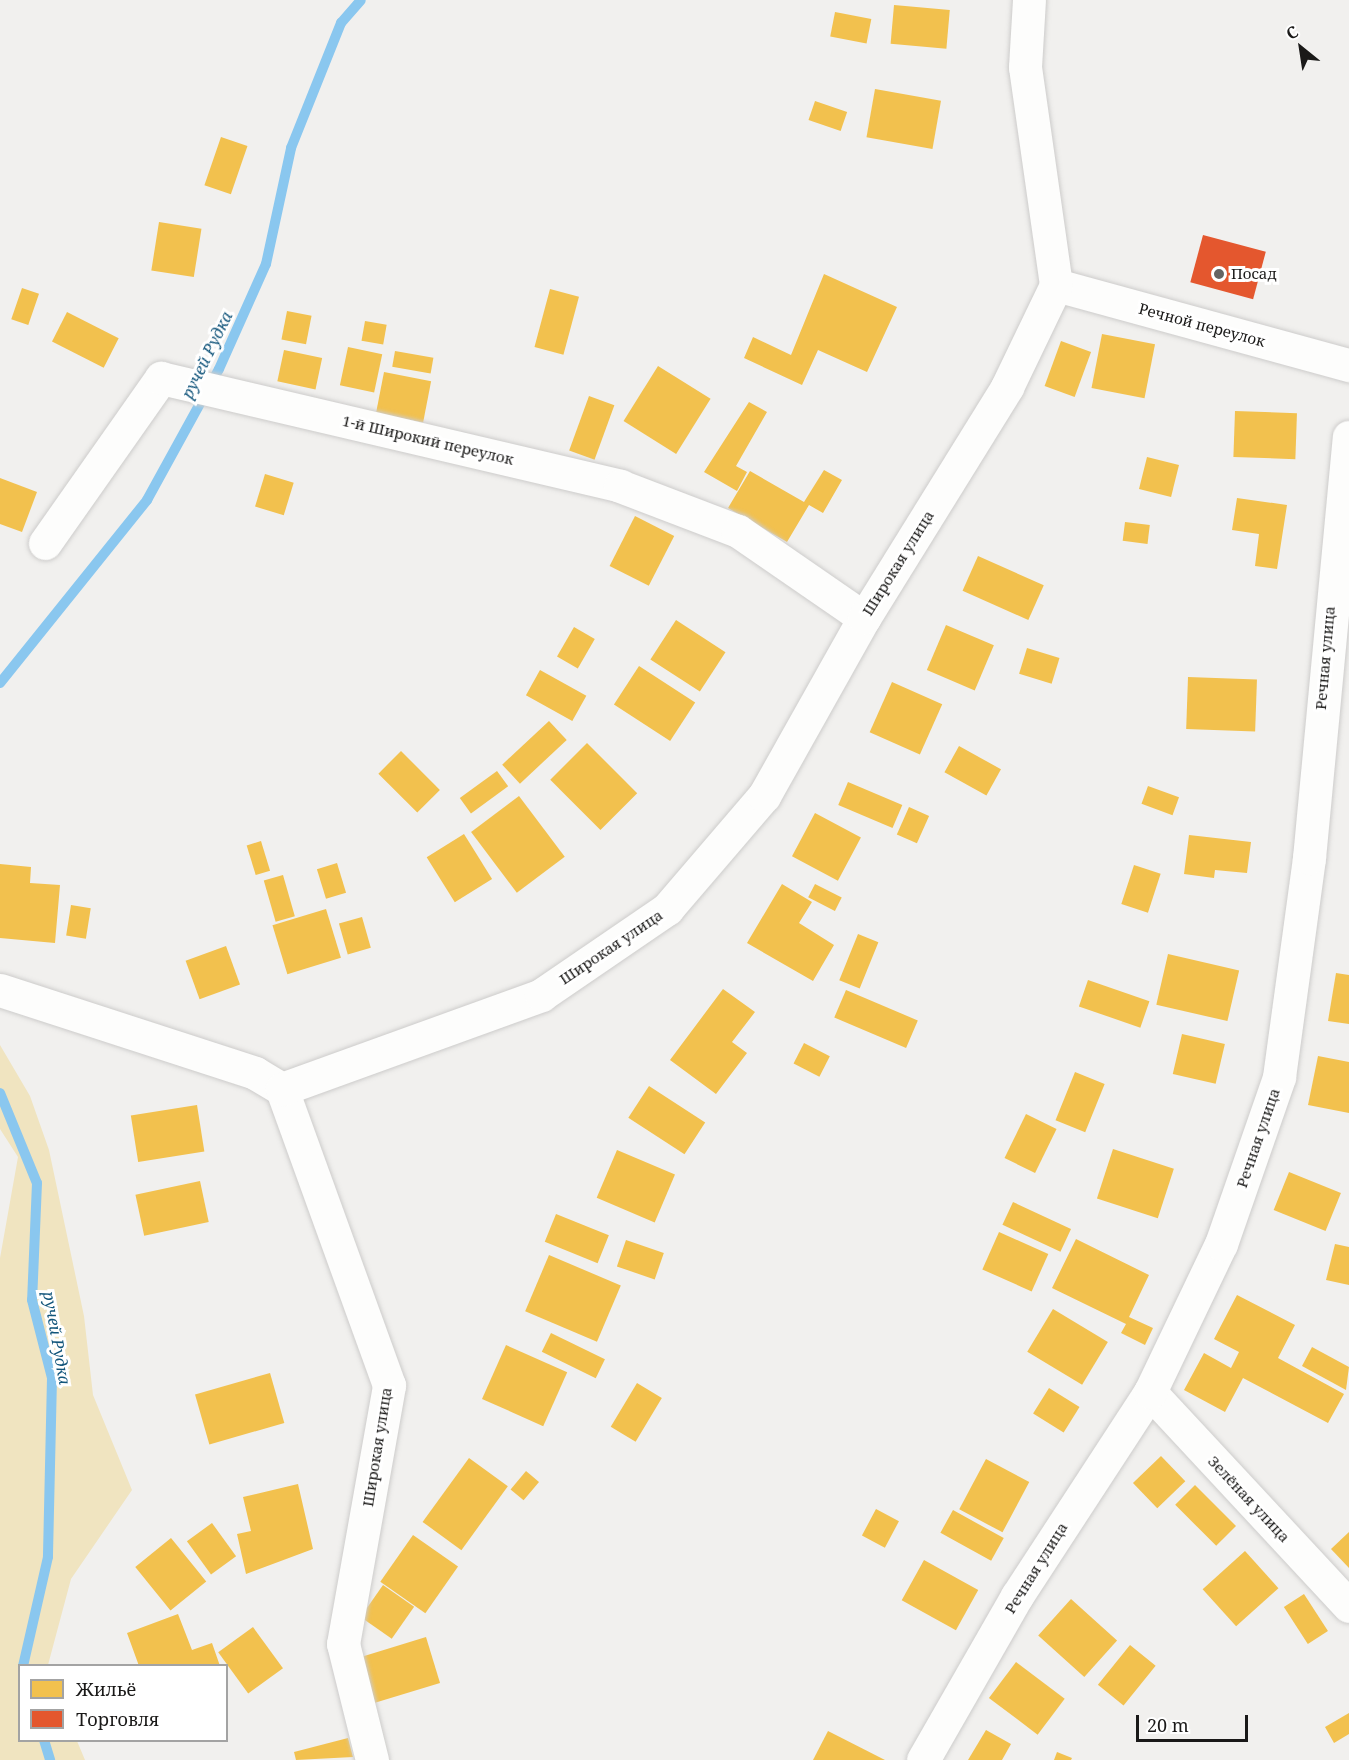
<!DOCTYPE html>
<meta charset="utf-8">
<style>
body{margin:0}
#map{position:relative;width:1349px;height:1760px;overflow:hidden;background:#f1f0ee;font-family:"Noto Serif",serif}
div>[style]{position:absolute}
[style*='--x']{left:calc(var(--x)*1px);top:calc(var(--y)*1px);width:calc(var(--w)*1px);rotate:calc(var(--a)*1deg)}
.green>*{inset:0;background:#f0e4c0}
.homes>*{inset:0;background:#f2c14e;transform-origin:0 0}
.shops>*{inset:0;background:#e4572e;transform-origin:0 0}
.stream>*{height:10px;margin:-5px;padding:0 5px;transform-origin:5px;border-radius:5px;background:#8ac7ef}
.roads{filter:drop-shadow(0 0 2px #cdcccb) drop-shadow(0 0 2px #cdcccb)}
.minor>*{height:33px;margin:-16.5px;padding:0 16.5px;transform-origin:16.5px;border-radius:16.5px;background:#fdfdfc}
.dots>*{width:16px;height:16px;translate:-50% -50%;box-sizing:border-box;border:3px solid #fff;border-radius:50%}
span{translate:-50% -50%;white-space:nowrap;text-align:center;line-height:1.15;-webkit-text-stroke:6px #fff;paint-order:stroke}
.poi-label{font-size:15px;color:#1a1918}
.left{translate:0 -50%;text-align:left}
.street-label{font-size:15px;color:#1a1918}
.water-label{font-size:16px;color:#12557b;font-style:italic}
.legend{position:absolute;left:18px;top:1664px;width:210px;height:78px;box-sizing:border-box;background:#fff;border:2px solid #a3a3a3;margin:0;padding:8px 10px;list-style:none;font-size:18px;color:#1a1918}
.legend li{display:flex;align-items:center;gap:12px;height:30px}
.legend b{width:30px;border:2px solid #a3a3a3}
.north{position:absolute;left:1271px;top:18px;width:60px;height:60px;-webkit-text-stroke:4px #fff;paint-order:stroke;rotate:330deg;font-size:16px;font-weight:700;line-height:24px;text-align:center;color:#1a1918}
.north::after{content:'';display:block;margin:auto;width:21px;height:27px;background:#1a1918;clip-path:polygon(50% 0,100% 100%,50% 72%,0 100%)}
.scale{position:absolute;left:1136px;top:1715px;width:112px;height:27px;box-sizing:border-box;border:3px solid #1a1918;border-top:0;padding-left:8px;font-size:18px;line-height:21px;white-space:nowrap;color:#1a1918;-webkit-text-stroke:4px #fff;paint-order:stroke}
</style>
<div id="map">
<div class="green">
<i style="clip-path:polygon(0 1045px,30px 1096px,49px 1150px,84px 1316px,93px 1395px,132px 1490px,71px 1579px,48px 1665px,20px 1666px,20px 1740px,77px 1741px,85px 1760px,0 1760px,0 1258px,18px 1157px,0 1129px)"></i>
</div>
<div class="homes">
<i style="left:894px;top:5px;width:56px;height:39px;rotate:5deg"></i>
<i style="left:835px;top:12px;width:37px;height:25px;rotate:11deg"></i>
<i style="left:875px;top:89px;width:67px;height:49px;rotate:10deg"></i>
<i style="left:815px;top:101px;width:34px;height:20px;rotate:19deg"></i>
<i style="left:221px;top:137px;width:28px;height:51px;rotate:19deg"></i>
<i style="left:159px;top:222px;width:43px;height:49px;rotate:9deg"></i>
<i style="clip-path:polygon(824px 274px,897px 307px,867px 372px,818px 350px,802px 385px,744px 358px,753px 337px,791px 355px)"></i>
<i style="left:22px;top:288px;width:18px;height:33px;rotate:19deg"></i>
<i style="left:550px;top:289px;width:30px;height:60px;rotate:15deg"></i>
<i style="left:287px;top:311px;width:25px;height:29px;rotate:11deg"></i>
<i style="left:67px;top:312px;width:58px;height:33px;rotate:27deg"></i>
<i style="left:365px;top:321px;width:22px;height:20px;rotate:10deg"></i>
<i style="left:1102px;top:334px;width:54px;height:55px;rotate:11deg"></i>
<i style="left:1061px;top:341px;width:32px;height:48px;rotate:20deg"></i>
<i style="left:348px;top:347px;width:35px;height:39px;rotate:12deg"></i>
<i style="left:284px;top:350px;width:39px;height:32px;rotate:12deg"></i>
<i style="left:395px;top:351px;width:39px;height:16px;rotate:10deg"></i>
<i style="left:658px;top:366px;width:62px;height:65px;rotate:32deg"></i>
<i style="left:384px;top:372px;width:48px;height:42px;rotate:11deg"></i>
<i style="left:589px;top:396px;width:27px;height:58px;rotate:20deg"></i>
<i style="clip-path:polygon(749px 402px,767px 412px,736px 466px,747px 472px,737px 491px,704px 472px)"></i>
<i style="left:1235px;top:411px;width:62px;height:46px;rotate:2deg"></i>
<i style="left:1147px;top:457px;width:33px;height:33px;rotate:14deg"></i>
<i style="clip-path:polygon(824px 470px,842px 480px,823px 513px,809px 505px,787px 542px,728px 508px,750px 471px,804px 502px)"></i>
<i style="left:265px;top:474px;width:30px;height:34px;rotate:17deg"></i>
<i style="clip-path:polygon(0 478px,37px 492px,22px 532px,0 524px)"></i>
<i style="clip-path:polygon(1237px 498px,1287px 505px,1277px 569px,1255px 566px,1259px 534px,1232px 530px)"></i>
<i style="left:635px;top:516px;width:44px;height:56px;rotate:27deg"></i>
<i style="left:1125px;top:522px;width:25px;height:19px;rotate:7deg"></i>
<i style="left:978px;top:556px;width:72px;height:38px;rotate:24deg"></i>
<i style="left:676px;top:620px;width:59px;height:47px;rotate:33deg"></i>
<i style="left:946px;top:625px;width:52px;height:49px;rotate:23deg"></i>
<i style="left:574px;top:627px;width:24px;height:34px;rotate:30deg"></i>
<i style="left:1027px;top:648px;width:34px;height:27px;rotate:17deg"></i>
<i style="left:639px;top:666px;width:67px;height:46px;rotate:33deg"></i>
<i style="left:540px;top:670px;width:53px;height:29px;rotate:29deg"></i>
<i style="left:1188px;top:677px;width:69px;height:52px;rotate:2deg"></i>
<i style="left:892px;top:682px;width:55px;height:55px;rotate:24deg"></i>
<i style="left:549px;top:721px;width:26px;height:64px;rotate:47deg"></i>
<i style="left:587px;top:743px;width:71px;height:52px;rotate:45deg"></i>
<i style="left:959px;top:746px;width:48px;height:30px;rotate:29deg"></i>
<i style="left:401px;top:751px;width:55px;height:32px;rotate:45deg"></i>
<i style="left:497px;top:771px;width:19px;height:46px;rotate:54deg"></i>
<i style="left:848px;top:782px;width:59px;height:25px;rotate:23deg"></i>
<i style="left:1148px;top:786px;width:33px;height:19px;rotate:20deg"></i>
<i style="left:519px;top:796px;width:76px;height:60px;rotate:53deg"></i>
<i style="left:909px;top:807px;width:22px;height:30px;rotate:24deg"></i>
<i style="left:815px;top:813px;width:52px;height:49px;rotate:28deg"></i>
<i style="left:464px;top:834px;width:53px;height:44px;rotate:58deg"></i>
<i style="clip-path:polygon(1189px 835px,1251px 842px,1247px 873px,1215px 870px,1214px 878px,1184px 874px)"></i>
<i style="left:261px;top:841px;width:31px;height:15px;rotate:73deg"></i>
<i style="left:337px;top:863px;width:31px;height:21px;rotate:73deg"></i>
<i style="clip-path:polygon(0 864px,31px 867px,30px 883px,60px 885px,55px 943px,0 938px)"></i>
<i style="left:1134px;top:865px;width:28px;height:41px;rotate:18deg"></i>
<i style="left:283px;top:875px;width:43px;height:20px;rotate:74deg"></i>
<i style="clip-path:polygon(782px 884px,812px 902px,799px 923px,834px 945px,813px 981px,747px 943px)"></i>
<i style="left:815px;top:884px;width:30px;height:15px;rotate:27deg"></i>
<i style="left:71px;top:905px;width:20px;height:31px;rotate:9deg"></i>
<i style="left:326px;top:909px;width:51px;height:56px;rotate:73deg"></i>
<i style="left:362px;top:917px;width:32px;height:24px;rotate:74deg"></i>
<i style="left:858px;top:934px;width:22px;height:50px;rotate:22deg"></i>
<i style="left:226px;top:946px;width:41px;height:43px;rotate:70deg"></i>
<i style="left:1168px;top:954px;width:73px;height:52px;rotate:13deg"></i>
<i style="clip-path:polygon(1336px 973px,1349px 975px,1349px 1024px,1328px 1021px)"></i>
<i style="left:1088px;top:980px;width:65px;height:28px;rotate:19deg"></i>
<i style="clip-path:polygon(723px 989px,755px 1012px,732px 1042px,747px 1053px,716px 1094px,670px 1060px)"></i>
<i style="left:846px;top:990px;width:78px;height:30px;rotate:23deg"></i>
<i style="left:1182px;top:1034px;width:44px;height:41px;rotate:13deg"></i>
<i style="left:804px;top:1043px;width:29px;height:23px;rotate:27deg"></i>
<i style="clip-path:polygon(1318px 1056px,1349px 1062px,1349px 1113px,1308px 1105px)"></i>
<i style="left:1075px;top:1072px;width:32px;height:52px;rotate:22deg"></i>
<i style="left:649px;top:1086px;width:67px;height:38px;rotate:33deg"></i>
<i style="left:197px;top:1105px;width:47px;height:67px;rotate:81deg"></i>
<i style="left:1026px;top:1114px;width:34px;height:49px;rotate:26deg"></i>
<i style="left:1113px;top:1149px;width:64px;height:52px;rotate:18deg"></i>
<i style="left:617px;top:1150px;width:63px;height:52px;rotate:23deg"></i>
<i style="left:1289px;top:1172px;width:56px;height:41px;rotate:22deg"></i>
<i style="left:200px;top:1181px;width:42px;height:66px;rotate:78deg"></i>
<i style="left:1013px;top:1202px;width:64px;height:25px;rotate:25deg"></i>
<i style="left:556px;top:1214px;width:57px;height:30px;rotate:22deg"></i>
<i style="left:999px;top:1232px;width:54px;height:41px;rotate:24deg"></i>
<i style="clip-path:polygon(1076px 1239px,1149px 1275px,1129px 1317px,1153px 1328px,1145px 1345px,1121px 1333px,1126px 1324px,1052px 1288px)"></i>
<i style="left:626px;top:1240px;width:40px;height:28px;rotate:19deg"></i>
<i style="clip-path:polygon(1335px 1244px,1349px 1247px,1349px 1285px,1326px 1280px)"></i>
<i style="left:549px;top:1255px;width:78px;height:61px;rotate:23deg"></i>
<i style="clip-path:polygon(1237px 1295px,1295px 1325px,1278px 1358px,1344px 1394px,1328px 1423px,1243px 1378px,1225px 1412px,1184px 1390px,1204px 1353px,1231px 1368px,1239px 1352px,1214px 1339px)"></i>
<i style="left:1053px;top:1309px;width:64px;height:50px;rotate:31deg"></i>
<i style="left:551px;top:1333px;width:60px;height:21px;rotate:26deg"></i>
<i style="left:506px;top:1345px;width:67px;height:59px;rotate:24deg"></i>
<i style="clip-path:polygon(1312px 1347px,1349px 1367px,1346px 1390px,1302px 1366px)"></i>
<i style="left:270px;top:1373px;width:52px;height:78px;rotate:74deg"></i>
<i style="left:637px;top:1383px;width:29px;height:51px;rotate:31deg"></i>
<i style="left:1049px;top:1388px;width:36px;height:30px;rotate:32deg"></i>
<i style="left:1161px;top:1456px;width:35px;height:39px;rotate:46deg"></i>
<i style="left:469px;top:1458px;width:48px;height:79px;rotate:36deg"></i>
<i style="left:986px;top:1459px;width:49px;height:57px;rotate:28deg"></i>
<i style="left:526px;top:1471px;width:17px;height:24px;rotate:40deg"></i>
<i style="clip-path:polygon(298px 1484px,313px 1549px,246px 1574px,237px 1534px,251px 1531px,243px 1497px)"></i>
<i style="left:1195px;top:1485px;width:58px;height:28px;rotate:45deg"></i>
<i style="left:876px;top:1509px;width:26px;height:30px;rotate:28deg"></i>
<i style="left:953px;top:1510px;width:58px;height:26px;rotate:29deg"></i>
<i style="left:212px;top:1523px;width:41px;height:31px;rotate:54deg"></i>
<i style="clip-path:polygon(1349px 1532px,1349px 1568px,1331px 1549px)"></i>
<i style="left:413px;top:1535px;width:55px;height:57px;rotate:35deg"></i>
<i style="left:171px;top:1538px;width:56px;height:46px;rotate:51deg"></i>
<i style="left:1245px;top:1551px;width:50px;height:57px;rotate:48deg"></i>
<i style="left:924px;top:1560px;width:62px;height:46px;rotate:29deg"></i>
<i style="left:383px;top:1585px;width:38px;height:39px;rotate:35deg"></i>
<i style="left:1304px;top:1594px;width:44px;height:24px;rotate:57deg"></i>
<i style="left:1071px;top:1599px;width:62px;height:49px;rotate:42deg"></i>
<i style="clip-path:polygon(178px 1614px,192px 1650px,212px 1643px,220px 1666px,139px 1666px,127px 1633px)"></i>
<i style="left:253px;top:1627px;width:51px;height:43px;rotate:54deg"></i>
<i style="left:426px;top:1637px;width:48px;height:68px;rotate:73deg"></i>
<i style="left:1130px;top:1645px;width:33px;height:51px;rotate:39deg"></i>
<i style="left:1016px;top:1662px;width:61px;height:45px;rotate:37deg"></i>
<i style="clip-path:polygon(1349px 1713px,1349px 1734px,1334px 1743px,1325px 1727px)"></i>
<i style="clip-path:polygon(986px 1730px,1011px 1744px,1002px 1760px,968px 1760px)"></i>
<i style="clip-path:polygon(828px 1731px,885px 1760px,813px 1760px)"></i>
<i style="clip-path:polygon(348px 1738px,353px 1757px,296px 1760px,294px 1752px)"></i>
<i style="clip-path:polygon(1057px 1752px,1072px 1758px,1071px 1760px,1054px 1760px)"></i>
</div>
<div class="shops">
<i style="left:1203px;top:235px;width:65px;height:49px;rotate:15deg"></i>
</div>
<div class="stream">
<i style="--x:0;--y:683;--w:235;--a:-51.2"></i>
<i style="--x:147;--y:500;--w:149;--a:-61.2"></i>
<i style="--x:219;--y:369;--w:115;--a:-65.9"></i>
<i style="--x:266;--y:264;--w:119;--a:-77.8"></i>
<i style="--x:291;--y:148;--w:135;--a:-68.2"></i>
<i style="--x:341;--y:23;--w:30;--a:-49"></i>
<i style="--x:0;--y:1093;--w:97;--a:67.7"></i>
<i style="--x:37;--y:1183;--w:117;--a:92.4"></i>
<i style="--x:32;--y:1300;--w:81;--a:75.6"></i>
<i style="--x:52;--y:1378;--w:179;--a:91.3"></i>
<i style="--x:48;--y:1557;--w:112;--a:102.9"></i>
<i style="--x:44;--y:1740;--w:21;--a:73"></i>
</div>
<div class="roads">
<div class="minor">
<i style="--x:1056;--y:285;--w:304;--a:15.3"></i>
<i style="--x:45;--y:543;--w:202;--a:-54.9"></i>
<i style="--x:161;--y:378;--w:472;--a:13.2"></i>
<i style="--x:620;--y:486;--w:126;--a:20.9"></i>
<i style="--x:738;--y:531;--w:153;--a:34.6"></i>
<i style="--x:0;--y:990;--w:268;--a:18"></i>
<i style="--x:255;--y:1073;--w:31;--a:31"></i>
<i style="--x:1150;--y:1392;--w:292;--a:47.1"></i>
<i style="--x:372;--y:1760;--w:120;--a:-104"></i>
<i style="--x:343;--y:1644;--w:263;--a:-79.9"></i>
<i style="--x:389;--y:1385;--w:315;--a:-109.9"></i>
<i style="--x:282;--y:1089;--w:276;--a:-19.9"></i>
<i style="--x:541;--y:995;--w:153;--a:-34.3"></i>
<i style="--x:667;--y:909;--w:149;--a:-49.4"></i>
<i style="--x:764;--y:796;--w:204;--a:-60.7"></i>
<i style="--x:864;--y:618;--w:272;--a:-58.2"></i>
<i style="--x:1007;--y:387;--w:113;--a:-64.3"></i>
<i style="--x:1056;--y:285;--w:220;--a:-98.1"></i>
<i style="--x:1025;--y:67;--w:67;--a:-86.6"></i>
<i style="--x:923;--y:1760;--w:189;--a:-60.2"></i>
<i style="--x:1017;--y:1596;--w:244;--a:-56.9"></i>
<i style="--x:1150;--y:1392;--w:164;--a:-64.4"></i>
<i style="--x:1221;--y:1244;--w:177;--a:-70.8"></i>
<i style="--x:1279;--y:1077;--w:221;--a:-82.2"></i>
<i style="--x:1309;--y:858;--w:423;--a:-84.6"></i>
</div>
</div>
<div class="dots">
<i style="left:1219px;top:274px;background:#656463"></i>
</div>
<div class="poi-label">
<span class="left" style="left:1231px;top:274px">Посад</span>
</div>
<div class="street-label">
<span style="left:1202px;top:325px;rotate:15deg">Речной переулок</span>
<span style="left:428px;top:440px;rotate:13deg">1-й Широкий переулок</span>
<span style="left:898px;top:563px;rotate:-58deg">Широкая улица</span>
<span style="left:1325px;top:658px;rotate:-85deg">Речная улица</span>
<span style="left:611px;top:947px;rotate:-34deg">Широкая улица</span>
<span style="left:1258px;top:1138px;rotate:-71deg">Речная улица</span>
<span style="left:377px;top:1447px;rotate:-81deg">Широкая улица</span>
<span style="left:1249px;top:1499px;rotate:47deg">Зелёная улица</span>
<span style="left:1036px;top:1568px;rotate:-58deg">Речная улица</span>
</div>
<div class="water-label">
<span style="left:207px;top:355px;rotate:-64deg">ручей Рудка</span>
<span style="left:57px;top:1338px;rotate:80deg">ручей Рудка</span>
</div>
<ul class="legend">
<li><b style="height:16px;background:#f2c14e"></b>Жильё</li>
<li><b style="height:16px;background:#e4572e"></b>Торговля</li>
</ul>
<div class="north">С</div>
<div class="scale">20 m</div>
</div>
